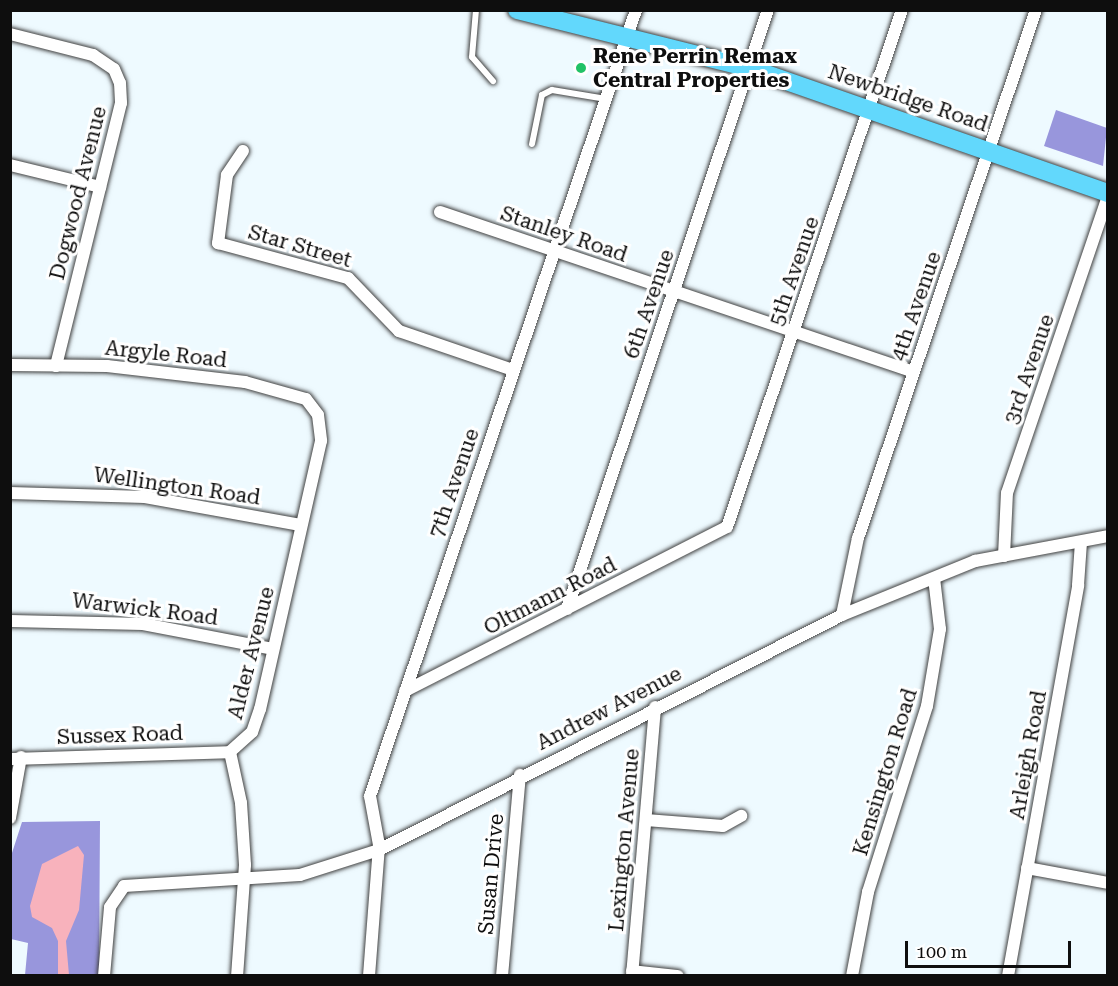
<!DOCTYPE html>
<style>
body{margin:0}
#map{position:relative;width:1118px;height:986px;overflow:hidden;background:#eefaff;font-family:"Roboto Serif",serif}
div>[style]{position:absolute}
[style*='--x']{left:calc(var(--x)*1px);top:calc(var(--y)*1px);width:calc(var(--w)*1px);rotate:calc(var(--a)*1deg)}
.forest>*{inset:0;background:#9896dc}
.water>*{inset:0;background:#f8b2bc}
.roads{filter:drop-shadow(0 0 2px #414141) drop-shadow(0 0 2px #414141)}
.service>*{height:6px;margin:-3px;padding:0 3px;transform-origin:3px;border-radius:3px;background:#fff}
.minor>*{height:12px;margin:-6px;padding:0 6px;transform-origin:6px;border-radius:6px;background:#fff}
.primary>*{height:18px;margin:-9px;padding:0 9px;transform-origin:9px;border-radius:9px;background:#62d8fc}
.dots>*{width:16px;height:16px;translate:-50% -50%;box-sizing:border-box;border:3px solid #fff;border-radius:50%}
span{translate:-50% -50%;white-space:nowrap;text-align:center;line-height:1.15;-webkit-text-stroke:6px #fff;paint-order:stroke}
.poi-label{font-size:21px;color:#0e0e0e;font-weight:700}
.left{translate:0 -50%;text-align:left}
.street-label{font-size:21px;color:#0e0e0e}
.frame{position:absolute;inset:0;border:12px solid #0e0e0e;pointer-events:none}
.scale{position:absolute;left:905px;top:941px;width:166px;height:27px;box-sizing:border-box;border:3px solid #0e0e0e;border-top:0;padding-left:8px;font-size:18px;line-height:21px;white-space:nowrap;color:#0e0e0e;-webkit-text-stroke:4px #fff;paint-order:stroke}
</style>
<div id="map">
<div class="forest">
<i style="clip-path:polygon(1056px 110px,1107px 128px,1103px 166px,1044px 146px)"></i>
<i style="clip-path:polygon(100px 821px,99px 975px,25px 975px,28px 943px,11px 939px,11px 856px,22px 822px)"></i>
</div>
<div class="water">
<i style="clip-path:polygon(78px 846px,84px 855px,79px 910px,66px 941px,69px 975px,58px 975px,58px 941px,52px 928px,32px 917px,30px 906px,42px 864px)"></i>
</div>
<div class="roads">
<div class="service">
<i style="--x:476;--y:10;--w:47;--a:94.9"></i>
<i style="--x:472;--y:57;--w:32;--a:49"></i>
<i style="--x:532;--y:144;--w:50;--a:-78.5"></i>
<i style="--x:542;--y:95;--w:11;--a:-27"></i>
<i style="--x:552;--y:90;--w:55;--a:9.5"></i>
</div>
<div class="minor">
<i style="--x:10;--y:34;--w:86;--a:14.2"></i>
<i style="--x:93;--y:55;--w:25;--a:34"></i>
<i style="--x:114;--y:69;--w:15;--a:67"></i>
<i style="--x:120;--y:83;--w:20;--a:87"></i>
<i style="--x:121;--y:103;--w:271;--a:103.9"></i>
<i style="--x:243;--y:151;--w:29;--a:124"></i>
<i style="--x:227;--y:175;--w:69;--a:97.5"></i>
<i style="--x:218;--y:243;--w:135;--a:15.1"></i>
<i style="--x:348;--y:278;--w:74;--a:46.1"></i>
<i style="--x:399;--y:331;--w:120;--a:18.9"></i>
<i style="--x:10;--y:165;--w:93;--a:13.7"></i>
<i style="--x:440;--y:212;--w:500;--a:18.65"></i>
<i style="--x:10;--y:365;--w:97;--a:0.6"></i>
<i style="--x:107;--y:366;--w:139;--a:6.6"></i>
<i style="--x:245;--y:382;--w:63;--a:15.6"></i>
<i style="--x:306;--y:399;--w:20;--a:53"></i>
<i style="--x:318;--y:415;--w:26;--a:83"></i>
<i style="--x:321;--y:441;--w:275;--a:102.8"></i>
<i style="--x:260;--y:709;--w:24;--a:109"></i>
<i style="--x:252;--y:732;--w:30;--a:138"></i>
<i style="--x:230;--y:752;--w:52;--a:77.8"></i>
<i style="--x:241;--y:803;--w:62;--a:86.3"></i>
<i style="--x:245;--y:865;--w:111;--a:94.1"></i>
<i style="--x:10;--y:493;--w:135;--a:1.7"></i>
<i style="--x:145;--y:497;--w:158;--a:10.2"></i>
<i style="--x:1004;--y:556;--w:63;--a:-87.3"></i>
<i style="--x:1007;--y:493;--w:314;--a:-71.2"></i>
<i style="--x:567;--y:609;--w:632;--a:-71.45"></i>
<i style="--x:842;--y:615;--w:79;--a:-78.3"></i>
<i style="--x:858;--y:538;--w:557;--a:-71.37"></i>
<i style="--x:10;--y:621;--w:133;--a:1.3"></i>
<i style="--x:143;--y:624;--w:132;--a:10.9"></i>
<i style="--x:405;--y:691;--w:361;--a:-27"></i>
<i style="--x:727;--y:527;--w:546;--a:-71.3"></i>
<i style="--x:10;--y:759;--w:220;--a:-1.8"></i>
<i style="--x:10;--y:818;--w:62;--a:-79.8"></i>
<i style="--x:646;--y:820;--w:77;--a:4.5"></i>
<i style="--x:723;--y:826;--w:21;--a:-29"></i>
<i style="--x:1027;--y:868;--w:82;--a:10.5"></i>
<i style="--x:632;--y:971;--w:46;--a:6.2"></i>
<i style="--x:104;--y:976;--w:69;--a:-85"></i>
<i style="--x:110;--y:907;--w:25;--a:-56"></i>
<i style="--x:124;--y:886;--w:176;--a:-3.6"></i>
<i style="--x:300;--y:875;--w:83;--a:-17.6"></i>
<i style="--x:379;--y:850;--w:519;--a:-26.91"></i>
<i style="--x:842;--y:615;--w:144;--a:-22.1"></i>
<i style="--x:975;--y:561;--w:135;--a:-10.6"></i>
<i style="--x:369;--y:976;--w:131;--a:-85.6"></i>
<i style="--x:379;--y:845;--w:50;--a:-100.4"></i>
<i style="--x:370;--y:796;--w:830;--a:-71.3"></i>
<i style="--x:502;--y:976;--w:202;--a:-84.9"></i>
<i style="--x:632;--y:976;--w:270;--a:-85.1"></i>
<i style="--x:852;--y:976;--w:86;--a:-79.2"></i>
<i style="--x:868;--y:892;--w:195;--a:-72.4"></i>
<i style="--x:927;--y:706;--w:78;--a:-80.4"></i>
<i style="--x:940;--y:629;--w:51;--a:-96.7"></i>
<i style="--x:1008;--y:976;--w:397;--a:-79.8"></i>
<i style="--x:1078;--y:585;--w:43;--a:-86"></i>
</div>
<div class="primary">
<i style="--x:517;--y:10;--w:239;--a:14"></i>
<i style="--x:749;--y:68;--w:380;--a:19.2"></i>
</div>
</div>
<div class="dots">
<i style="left:581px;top:68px;background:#22c266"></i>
</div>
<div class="poi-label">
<span class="left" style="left:593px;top:68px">Rene Perrin Remax<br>Central Properties</span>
</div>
<div class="street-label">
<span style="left:908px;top:98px;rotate:19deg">Newbridge Road</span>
<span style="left:78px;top:193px;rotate:-76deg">Dogwood Avenue</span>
<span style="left:564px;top:234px;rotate:19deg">Stanley Road</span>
<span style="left:300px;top:246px;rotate:16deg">Star Street</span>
<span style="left:794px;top:271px;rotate:-71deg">5th Avenue</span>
<span style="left:649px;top:304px;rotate:-71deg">6th Avenue</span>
<span style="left:916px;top:306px;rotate:-71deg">4th Avenue</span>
<span style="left:166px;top:354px;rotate:6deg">Argyle Road</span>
<span style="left:1029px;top:369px;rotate:-71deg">3rd Avenue</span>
<span style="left:454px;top:483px;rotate:-71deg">7th Avenue</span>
<span style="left:177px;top:486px;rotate:8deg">Wellington Road</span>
<span style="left:550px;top:596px;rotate:-27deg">Oltmann Road</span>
<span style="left:145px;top:609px;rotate:7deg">Warwick Road</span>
<span style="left:251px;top:653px;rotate:-76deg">Alder Avenue</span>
<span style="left:609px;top:708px;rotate:-27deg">Andrew Avenue</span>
<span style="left:120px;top:735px;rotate:-2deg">Sussex Road</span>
<span style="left:1028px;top:755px;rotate:-80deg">Arleigh Road</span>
<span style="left:885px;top:772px;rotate:-73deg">Kensington Road</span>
<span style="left:624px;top:840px;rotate:-85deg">Lexington Avenue</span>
<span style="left:491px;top:874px;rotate:-85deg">Susan Drive</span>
</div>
<div class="frame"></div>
<div class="scale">100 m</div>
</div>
